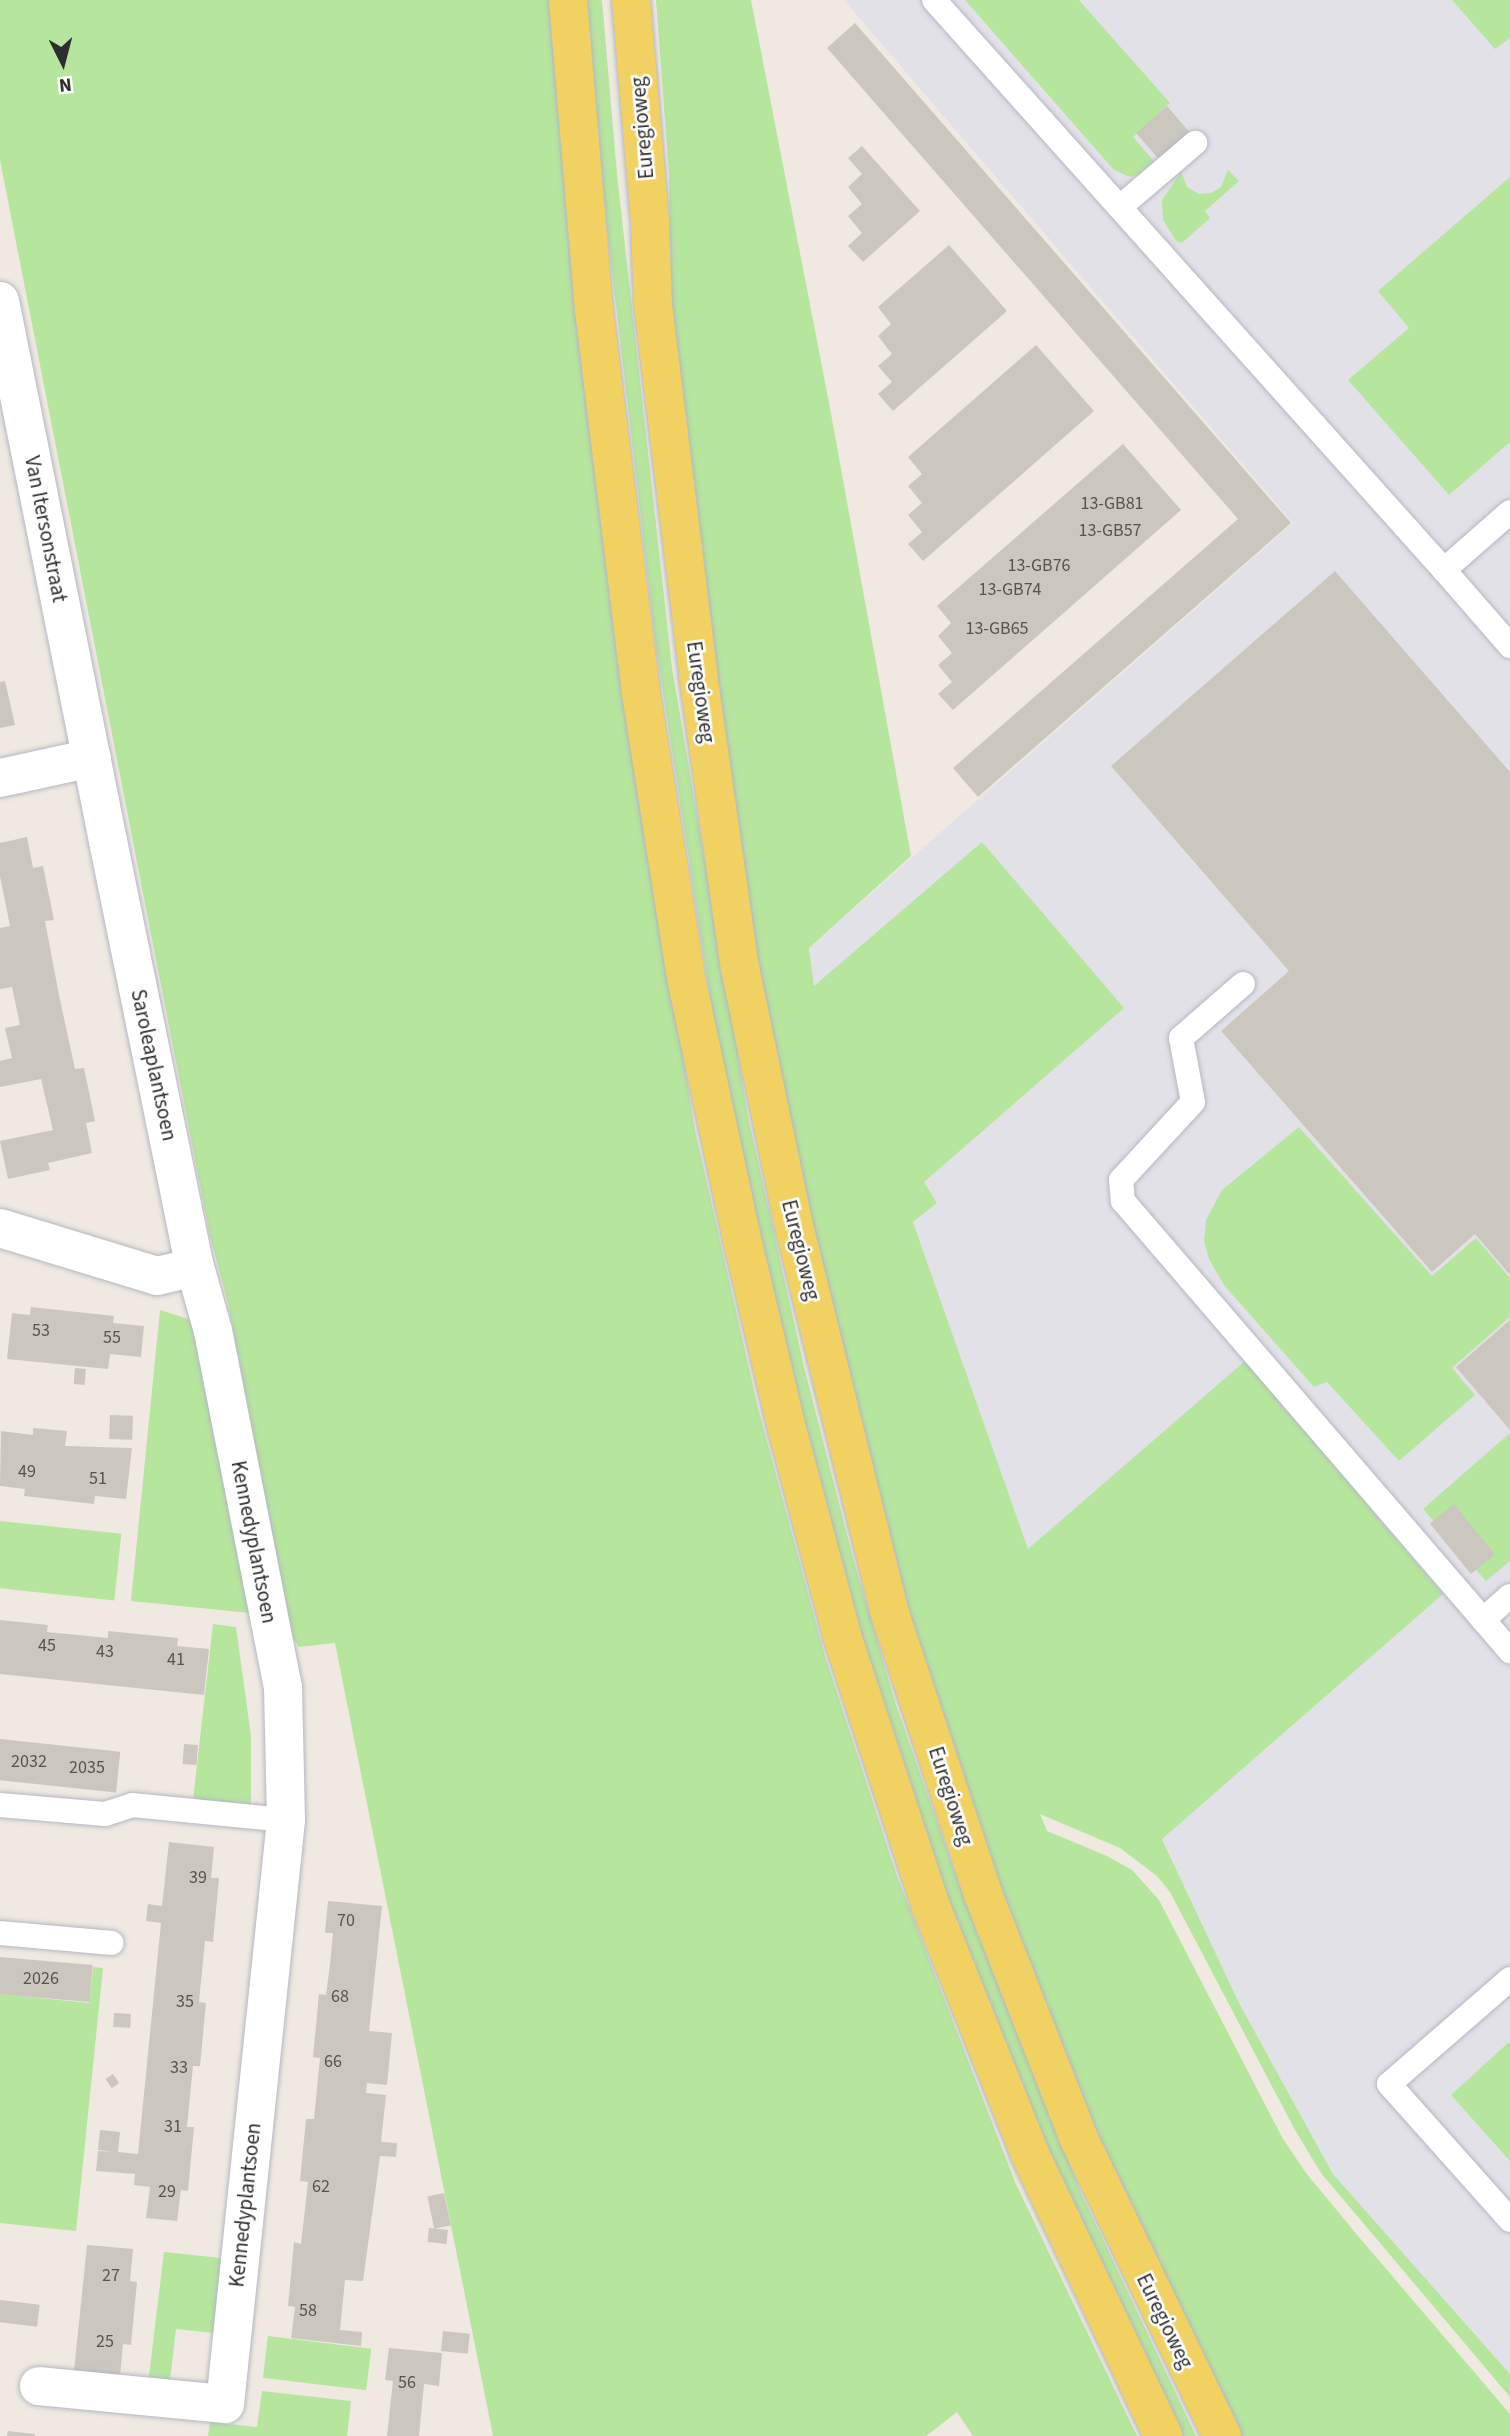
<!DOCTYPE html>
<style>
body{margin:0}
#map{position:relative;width:1510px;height:2436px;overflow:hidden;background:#efe9e1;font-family:"Source Sans 3",sans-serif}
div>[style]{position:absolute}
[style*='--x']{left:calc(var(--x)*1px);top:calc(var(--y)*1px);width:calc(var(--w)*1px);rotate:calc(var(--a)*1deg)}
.industrial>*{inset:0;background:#e3e1e8}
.green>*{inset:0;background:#b6e59e;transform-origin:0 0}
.building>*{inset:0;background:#cbc7bf;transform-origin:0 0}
.roads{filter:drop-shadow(0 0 2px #b4b7c1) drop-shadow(0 0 2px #b4b7c1)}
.lane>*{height:24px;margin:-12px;padding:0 12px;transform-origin:12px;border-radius:12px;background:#fff}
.street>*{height:38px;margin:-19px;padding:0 19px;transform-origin:19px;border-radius:19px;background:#fff}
.primary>*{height:38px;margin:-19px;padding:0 19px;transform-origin:19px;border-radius:19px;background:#f2d163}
span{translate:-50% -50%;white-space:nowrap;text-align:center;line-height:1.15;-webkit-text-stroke:5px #fff;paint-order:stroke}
.number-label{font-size:18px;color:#555452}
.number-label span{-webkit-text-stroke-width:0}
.street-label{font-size:21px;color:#2e2e2e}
.north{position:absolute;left:28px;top:28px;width:70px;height:70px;-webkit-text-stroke:5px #fff;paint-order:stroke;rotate:174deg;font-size:19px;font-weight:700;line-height:28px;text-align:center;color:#2e2e2e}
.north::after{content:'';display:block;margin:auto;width:24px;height:32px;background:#2e2e2e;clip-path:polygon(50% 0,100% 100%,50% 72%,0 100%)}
</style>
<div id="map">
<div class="industrial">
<i style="clip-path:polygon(844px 0,1510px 0,1510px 2374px,1334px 2175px,1239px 2003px,1028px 1550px,913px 1222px,937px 1202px,819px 1021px,809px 948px,1293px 523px)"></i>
</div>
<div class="green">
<i style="clip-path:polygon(0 0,552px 0,632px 743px,695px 1130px,758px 1408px,825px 1656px,897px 1876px,1015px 2182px,1137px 2436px,973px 2436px,957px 2412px,926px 2436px,493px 2436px,335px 1643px,299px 1647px,292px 1636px,228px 1303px,210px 1236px,0 160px)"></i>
<i style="clip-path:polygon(585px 0,602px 0,617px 174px,672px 668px,749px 1121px,804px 1367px,853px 1558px,896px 1705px,960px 1887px,1082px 2195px,1196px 2436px,1179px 2436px,1105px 2282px,972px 1974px,834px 1553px,758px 1247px,713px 1016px,656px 647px,607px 228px)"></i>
<i style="clip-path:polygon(656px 0,751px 0,830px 408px,911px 856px,809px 948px,814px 986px,982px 842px,1124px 1008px,924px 1182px,937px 1203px,913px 1222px,1028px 1549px,1245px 1361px,1443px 1594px,1162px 1839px,1239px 2003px,1333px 2174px,1510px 2374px,1510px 2397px,1321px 2173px,1295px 2130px,1170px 1892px,1157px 1876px,1120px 1848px,1040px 1814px,1047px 1831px,1107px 1856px,1132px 1870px,1159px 1900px,1283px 2139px,1306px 2173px,1358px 2236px,1510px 2414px,1510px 2436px,1231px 2436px,1104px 2163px,930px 1703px,763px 1024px,671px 340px,669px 174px)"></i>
<i style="clip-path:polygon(965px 0,1079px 0,1170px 103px,1133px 137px,1158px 166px,1130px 177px,1114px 170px)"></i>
<i style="clip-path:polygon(1452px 0,1510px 0,1510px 38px,1495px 49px)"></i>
<i style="clip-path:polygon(1228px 170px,1239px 181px,1205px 211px,1210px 218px,1182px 243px,1176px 241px,1163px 220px,1162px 200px,1181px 172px,1187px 187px,1199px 194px,1211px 193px,1221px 187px)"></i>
<i style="clip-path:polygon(1510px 177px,1510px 442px,1449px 495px,1348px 380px,1409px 328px,1378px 291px)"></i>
<i style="clip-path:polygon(1299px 1127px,1432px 1276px,1476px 1238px,1510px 1278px,1510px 1317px,1452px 1368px,1475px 1395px,1399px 1461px,1327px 1382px,1314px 1387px,1224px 1285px,1209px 1259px,1204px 1241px,1206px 1220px,1222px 1190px)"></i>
<i style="clip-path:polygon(160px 1310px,191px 1320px,250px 1613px,131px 1601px)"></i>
<i style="clip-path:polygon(1510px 1433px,1510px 1561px,1486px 1581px,1423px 1509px)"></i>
<i style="left:0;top:1521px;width:122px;height:67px;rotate:6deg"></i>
<i style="clip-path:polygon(213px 1624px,236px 1627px,251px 1736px,251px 1806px,193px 1800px)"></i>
<i style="clip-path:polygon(93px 1967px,103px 1968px,76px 2231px,0 2223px,0 1994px,89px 2003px)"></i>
<i style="clip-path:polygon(1510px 2041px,1510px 2161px,1451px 2095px)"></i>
<i style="clip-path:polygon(164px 2252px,221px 2258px,214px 2333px,176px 2329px,170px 2380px,149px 2376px)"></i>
<i style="left:268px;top:2336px;width:104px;height:42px;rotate:7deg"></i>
<i style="clip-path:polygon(262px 2391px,351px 2401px,347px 2436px,208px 2436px,210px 2422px,257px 2427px)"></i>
</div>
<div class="building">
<i style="clip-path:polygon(855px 23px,1291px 523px,978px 797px,953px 768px,1238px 519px,827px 48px)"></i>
<i style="left:1167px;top:106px;width:38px;height:41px;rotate:49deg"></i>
<i style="clip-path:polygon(862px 146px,920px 211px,863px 262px,848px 246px,862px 233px,848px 216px,862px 204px,848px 187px,862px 174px,848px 158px)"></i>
<i style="clip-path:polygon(949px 245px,1007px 311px,893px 411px,878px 394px,892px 382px,878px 366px,892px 354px,878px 336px,891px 324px,878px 307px)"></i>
<i style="clip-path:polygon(1036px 345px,1094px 411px,923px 561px,908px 544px,922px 532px,908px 515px,922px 503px,908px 486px,922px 474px,908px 457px)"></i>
<i style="clip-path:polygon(1123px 444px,1181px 510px,953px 710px,938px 694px,952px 682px,938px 665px,952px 653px,938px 636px,951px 623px,937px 606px)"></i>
<i style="clip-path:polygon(1335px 571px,1510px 772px,1510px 1275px,1475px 1234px,1432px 1272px,1221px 1031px,1289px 971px,1111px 766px)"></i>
<i style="clip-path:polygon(5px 681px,15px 725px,0 728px,0 682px)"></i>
<i style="clip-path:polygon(27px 837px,33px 868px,43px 866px,54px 920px,45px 921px,59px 995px,75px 1069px,84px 1068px,95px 1121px,86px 1123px,92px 1153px,48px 1163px,50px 1170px,8px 1179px,0 1141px,53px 1130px,41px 1079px,0 1087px,0 1061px,12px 1058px,5px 1028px,20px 1025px,12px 987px,0 989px,0 928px,10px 926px,0 876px,0 843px)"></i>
<i style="clip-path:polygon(31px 1307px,114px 1316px,113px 1323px,144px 1326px,141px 1357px,110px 1354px,108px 1369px,7px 1359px,12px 1313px,30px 1315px)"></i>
<i style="clip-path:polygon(1510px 1320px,1510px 1430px,1456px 1367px)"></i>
<i style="left:75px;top:1368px;width:11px;height:16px;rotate:5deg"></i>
<i style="left:110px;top:1415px;width:23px;height:24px;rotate:2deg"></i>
<i style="clip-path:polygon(33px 1428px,67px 1431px,65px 1446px,132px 1448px,126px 1499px,95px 1496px,94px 1504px,24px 1496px,25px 1489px,0 1486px,1px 1431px,33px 1435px)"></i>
<i style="left:1454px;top:1504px;width:65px;height:31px;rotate:51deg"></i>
<i style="clip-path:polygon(0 1620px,48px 1625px,47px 1632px,108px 1638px,108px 1631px,178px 1638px,177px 1646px,209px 1649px,204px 1695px,0 1674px)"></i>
<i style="left:0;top:1739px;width:121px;height:41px;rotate:6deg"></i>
<i style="left:184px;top:1744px;width:14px;height:20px;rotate:4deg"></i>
<i style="clip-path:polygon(169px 1842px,214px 1847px,211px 1878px,219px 1878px,213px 1942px,205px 1941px,199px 2002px,206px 2003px,200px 2066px,193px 2066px,187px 2127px,194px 2127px,188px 2191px,181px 2190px,177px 2221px,146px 2218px,150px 2187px,134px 2185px,135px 2174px,96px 2171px,98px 2151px,114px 2152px,98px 2150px,100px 2130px,120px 2132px,118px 2152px,138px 2154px,161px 1923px,146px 1921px,148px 1904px,162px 1906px)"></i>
<i style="clip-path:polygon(328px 1901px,382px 1906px,369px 2031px,392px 2033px,387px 2085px,367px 2083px,366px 2093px,386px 2095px,381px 2142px,397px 2143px,396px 2157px,380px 2156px,363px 2281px,345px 2280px,340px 2330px,362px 2332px,361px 2346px,291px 2338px,295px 2307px,288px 2306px,294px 2242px,301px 2244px,308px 2182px,300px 2181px,306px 2119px,314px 2119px,320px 2058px,313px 2057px,319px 1994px,326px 1995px,330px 1964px,333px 1933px,325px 1933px)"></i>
<i style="left:0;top:1957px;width:93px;height:37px;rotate:5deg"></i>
<i style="left:114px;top:2013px;width:17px;height:14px;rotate:3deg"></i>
<i style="left:113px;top:2074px;width:11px;height:9px;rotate:56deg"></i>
<i style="left:444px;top:2193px;width:33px;height:17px;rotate:78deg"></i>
<i style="left:429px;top:2228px;width:19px;height:14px;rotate:6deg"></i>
<i style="clip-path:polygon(87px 2245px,133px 2249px,130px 2281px,137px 2282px,131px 2345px,123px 2344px,120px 2376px,74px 2371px)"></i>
<i style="left:0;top:2300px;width:40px;height:22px;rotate:7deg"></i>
<i style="left:443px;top:2331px;width:27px;height:20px;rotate:6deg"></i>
<i style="clip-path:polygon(389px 2348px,442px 2353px,439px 2386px,424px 2384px,419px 2436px,387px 2436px,393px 2381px,385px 2380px)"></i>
<i style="clip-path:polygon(8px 2431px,35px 2434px,35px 2436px,7px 2436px)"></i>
</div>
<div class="roads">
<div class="lane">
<i style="--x:934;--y:0;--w:765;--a:48.18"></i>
<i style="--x:1120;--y:207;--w:99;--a:-40.5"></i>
<i style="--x:1510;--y:512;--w:88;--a:138.7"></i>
<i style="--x:1444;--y:570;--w:101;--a:49"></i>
<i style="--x:1243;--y:984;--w:82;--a:138.9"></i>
<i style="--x:1181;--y:1038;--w:65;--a:79.4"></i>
<i style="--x:1193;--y:1102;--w:106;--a:132.7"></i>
<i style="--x:1121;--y:1180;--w:21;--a:85"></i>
<i style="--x:1123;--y:1201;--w:594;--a:49.3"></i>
<i style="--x:1483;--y:1620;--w:36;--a:-42"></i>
<i style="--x:0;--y:1805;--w:105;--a:4.9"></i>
<i style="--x:105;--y:1814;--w:28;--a:-18"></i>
<i style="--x:132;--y:1805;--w:155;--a:5.6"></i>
<i style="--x:0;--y:1933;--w:112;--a:5.1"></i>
<i style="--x:1510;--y:1979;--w:160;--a:139"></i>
<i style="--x:1389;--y:2084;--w:182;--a:48.3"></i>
</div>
<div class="street">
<i style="--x:0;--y:301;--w:551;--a:78.69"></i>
<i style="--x:108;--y:841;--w:435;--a:78.5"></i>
<i style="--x:195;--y:1267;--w:66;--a:74.3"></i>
<i style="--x:213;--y:1331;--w:363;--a:78.9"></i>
<i style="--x:283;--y:1687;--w:133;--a:88.7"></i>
<i style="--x:286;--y:1820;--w:587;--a:95.96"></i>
<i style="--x:225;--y:2404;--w:187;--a:-174.5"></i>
<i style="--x:0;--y:778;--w:94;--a:-12.3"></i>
<i style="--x:0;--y:1228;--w:164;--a:17"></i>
<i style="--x:157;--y:1276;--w:39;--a:-13"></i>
</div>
<div class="primary">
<i style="--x:568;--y:0;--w:311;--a:85.2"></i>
<i style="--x:594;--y:310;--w:386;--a:83"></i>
<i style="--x:641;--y:693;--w:289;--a:81"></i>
<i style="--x:686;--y:978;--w:267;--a:77.9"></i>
<i style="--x:742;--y:1239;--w:195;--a:76.7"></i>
<i style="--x:787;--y:1429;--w:214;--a:75.1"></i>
<i style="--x:842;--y:1636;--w:282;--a:71.8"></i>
<i style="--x:930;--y:1904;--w:267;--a:68.2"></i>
<i style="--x:1029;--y:2152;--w:314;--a:64.7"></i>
<i style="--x:631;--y:0;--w:224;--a:85.1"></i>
<i style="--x:650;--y:223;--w:82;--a:87.9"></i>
<i style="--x:653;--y:305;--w:372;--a:83"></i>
<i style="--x:698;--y:674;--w:297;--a:81.9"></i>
<i style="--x:740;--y:968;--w:259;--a:78.2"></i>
<i style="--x:793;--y:1222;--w:401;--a:76.1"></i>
<i style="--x:889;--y:1611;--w:298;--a:71.6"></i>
<i style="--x:983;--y:1894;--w:263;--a:68.6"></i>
<i style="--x:1079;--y:2139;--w:330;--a:64.3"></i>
</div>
</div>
<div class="number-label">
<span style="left:1112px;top:504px">13-GB81</span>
<span style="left:1110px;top:531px">13-GB57</span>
<span style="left:1039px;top:566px">13-GB76</span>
<span style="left:1010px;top:590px">13-GB74</span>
<span style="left:997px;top:629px">13-GB65</span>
<span style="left:41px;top:1331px">53</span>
<span style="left:112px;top:1338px">55</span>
<span style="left:27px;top:1472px">49</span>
<span style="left:98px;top:1479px">51</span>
<span style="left:47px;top:1646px">45</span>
<span style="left:105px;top:1652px">43</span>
<span style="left:176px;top:1660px">41</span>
<span style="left:29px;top:1762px">2032</span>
<span style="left:87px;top:1768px">2035</span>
<span style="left:198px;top:1878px">39</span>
<span style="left:346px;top:1921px">70</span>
<span style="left:41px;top:1979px">2026</span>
<span style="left:340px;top:1997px">68</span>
<span style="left:185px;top:2002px">35</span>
<span style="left:333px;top:2062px">66</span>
<span style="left:179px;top:2068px">33</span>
<span style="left:173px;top:2127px">31</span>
<span style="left:321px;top:2187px">62</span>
<span style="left:167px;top:2192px">29</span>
<span style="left:111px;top:2276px">27</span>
<span style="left:308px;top:2311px">58</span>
<span style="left:105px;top:2342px">25</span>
<span style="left:407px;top:2383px">56</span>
</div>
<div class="street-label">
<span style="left:642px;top:128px;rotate:-95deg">Euregioweg</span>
<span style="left:46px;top:529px;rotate:79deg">Van Itersonstraat</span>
<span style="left:701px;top:692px;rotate:82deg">Euregioweg</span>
<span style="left:154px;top:1065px;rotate:78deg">Saroleaplantsoen</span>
<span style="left:801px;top:1250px;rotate:76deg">Euregioweg</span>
<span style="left:254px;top:1542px;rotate:79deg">Kennedyplantsoen</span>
<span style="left:951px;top:1796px;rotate:72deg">Euregioweg</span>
<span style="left:245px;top:2205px;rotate:-84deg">Kennedyplantsoen</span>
<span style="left:1165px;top:2321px;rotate:64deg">Euregioweg</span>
</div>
<div class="north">N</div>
</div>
